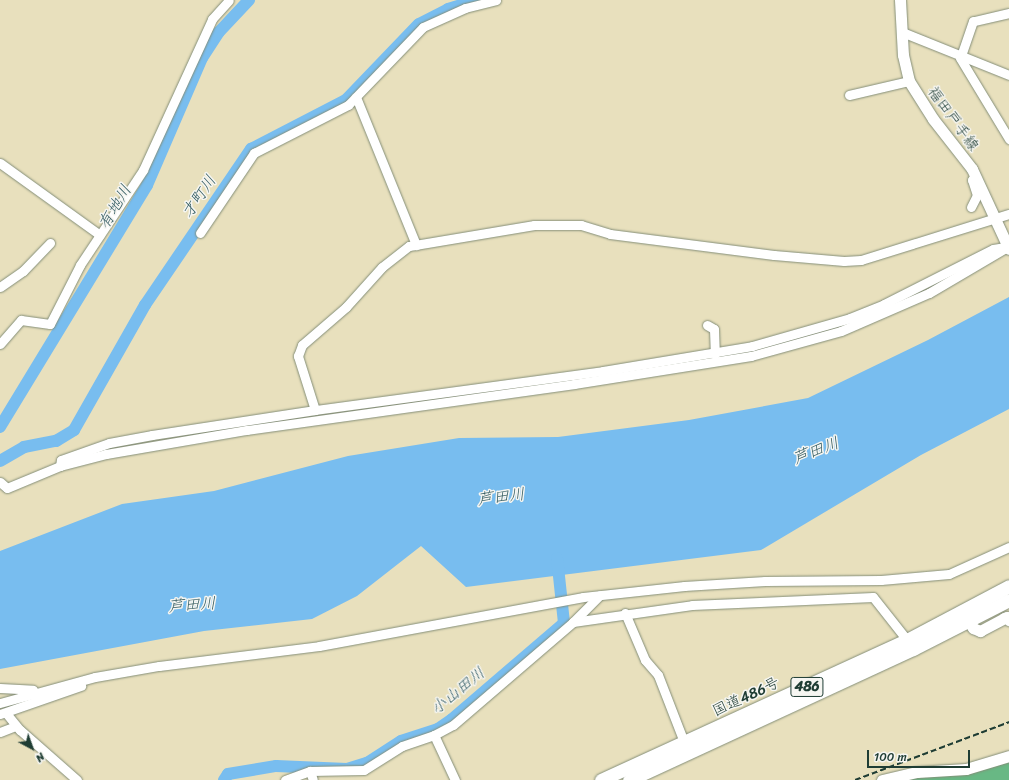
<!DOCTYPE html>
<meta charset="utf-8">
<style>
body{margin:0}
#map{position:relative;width:1009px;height:780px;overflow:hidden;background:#e8e0bd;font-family:Sriracha,"Klee One",sans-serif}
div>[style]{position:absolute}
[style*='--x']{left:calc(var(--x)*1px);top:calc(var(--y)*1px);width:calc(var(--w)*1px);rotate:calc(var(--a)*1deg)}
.forest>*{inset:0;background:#68b884}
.water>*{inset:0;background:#78bdef}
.river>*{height:12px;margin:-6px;padding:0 6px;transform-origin:6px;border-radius:6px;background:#78bdef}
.roads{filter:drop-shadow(0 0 1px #848e78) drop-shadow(0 0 1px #848e78)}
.minor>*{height:9px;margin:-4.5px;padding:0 4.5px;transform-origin:4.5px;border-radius:4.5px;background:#fff}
.major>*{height:11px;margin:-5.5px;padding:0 5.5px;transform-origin:5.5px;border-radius:5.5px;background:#fff}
.highway>*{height:13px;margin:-6.5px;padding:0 6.5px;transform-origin:6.5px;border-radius:6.5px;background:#fff}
.rail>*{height:2px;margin-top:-1px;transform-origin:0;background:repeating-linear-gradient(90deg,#1f3d34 0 6px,transparent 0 9px)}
span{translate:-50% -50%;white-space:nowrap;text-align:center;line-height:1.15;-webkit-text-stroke:3px #f6f6f2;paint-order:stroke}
.shield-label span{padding:1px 3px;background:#f6f6f2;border:1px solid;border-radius:3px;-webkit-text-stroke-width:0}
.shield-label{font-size:14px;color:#1f3d34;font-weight:700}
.street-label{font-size:15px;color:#1f3d34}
.water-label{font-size:16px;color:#355d63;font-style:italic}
.north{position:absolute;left:12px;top:728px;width:40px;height:40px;-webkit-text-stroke:3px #f6f6f2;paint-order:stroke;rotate:139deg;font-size:11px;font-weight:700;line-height:16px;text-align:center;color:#1f3d34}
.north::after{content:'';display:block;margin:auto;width:14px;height:18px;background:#1f3d34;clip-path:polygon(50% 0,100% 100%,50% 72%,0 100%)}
.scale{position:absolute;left:867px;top:750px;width:103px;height:18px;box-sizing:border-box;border:2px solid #1f3d34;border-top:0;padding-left:5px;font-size:12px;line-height:14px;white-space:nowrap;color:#1f3d34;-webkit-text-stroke:3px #f6f6f2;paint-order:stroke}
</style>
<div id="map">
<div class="forest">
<i style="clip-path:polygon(1009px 759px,1009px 780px,891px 780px)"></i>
</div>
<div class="water">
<i style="clip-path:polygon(1009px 297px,1009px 409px,921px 455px,761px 550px,466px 587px,421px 546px,357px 596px,312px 619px,204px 631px,0 669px,0 551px,122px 504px,214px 491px,348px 456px,459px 438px,558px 437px,689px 420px,808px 398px,928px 340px)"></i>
</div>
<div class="river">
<i style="--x:0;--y:427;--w:283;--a:-58.7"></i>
<i style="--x:147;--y:185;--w:138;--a:-66.6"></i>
<i style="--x:202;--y:58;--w:31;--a:-57"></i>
<i style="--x:219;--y:32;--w:44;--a:-46.8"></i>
<i style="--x:0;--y:461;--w:28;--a:-30"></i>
<i style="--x:24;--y:447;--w:33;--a:-11"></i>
<i style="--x:56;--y:441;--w:21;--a:-31"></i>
<i style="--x:74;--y:430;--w:144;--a:-60.4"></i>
<i style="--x:145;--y:305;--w:189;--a:-55.8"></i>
<i style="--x:251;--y:149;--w:107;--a:-27.3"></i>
<i style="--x:346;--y:100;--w:105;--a:-46.2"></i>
<i style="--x:419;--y:24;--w:33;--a:-27"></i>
<i style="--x:448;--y:9;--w:30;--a:-17"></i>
<i style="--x:224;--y:780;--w:7;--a:-56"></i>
<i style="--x:228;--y:774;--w:49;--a:-9.5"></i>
<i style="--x:276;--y:766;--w:71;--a:2.4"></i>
<i style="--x:347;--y:769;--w:21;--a:-17"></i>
<i style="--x:367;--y:763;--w:40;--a:-32.9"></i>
<i style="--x:401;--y:741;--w:39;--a:-18"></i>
<i style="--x:438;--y:729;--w:16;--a:-35"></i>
<i style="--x:451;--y:720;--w:149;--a:-40.6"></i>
<i style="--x:564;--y:623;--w:65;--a:-96.1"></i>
</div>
<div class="roads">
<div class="minor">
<i style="--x:1009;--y:13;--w:37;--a:167"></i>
<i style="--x:973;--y:21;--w:39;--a:109"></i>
<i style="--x:960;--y:58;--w:95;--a:58.8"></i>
<i style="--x:902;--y:32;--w:115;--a:21.9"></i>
<i style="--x:849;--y:95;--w:62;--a:-13.1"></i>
<i style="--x:356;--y:97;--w:160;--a:67.9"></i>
<i style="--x:0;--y:163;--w:123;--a:35.8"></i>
<i style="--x:971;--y:207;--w:13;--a:-63"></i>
<i style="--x:977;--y:195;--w:16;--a:-108"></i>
<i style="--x:972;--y:180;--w:3;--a:-45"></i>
<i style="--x:200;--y:233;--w:97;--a:-56"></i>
<i style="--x:254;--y:153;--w:106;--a:-27.1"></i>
<i style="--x:348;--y:105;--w:108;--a:-46.1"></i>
<i style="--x:423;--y:27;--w:46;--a:-24.3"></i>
<i style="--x:465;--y:8;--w:32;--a:-14"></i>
<i style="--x:0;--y:287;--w:28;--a:-35"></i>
<i style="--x:23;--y:271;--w:39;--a:-46"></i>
<i style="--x:707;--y:325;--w:8;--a:30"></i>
<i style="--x:714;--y:329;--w:25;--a:88"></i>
<i style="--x:0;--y:344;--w:32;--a:-49"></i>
<i style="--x:21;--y:320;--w:29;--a:8"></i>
<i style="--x:50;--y:324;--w:66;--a:-63"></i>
<i style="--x:80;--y:265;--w:114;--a:-56.4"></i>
<i style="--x:143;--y:170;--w:166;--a:-65.4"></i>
<i style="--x:212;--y:19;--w:25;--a:-48"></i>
<i style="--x:315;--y:410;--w:57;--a:-107.5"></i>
<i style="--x:298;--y:356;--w:12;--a:-70"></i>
<i style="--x:302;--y:345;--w:58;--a:-40.8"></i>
<i style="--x:346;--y:307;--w:54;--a:-48"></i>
<i style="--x:382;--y:267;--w:34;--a:-38"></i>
<i style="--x:409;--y:246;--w:127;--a:-9.5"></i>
<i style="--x:534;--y:225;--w:47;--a:0"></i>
<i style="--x:581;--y:225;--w:30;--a:17"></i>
<i style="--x:610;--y:234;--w:165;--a:7.3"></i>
<i style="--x:774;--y:255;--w:70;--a:4.9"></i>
<i style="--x:844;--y:261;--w:17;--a:-3"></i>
<i style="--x:861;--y:260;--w:155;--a:-17.3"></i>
<i style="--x:60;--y:466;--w:6;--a:-81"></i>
<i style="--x:61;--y:460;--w:51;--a:-19.5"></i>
<i style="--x:109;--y:443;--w:44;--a:-10.5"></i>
<i style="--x:152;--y:435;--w:165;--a:-8.7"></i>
<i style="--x:315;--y:410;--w:291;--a:-7.7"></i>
<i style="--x:603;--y:371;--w:151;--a:-9.5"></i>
<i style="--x:752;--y:346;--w:102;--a:-15.9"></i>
<i style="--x:850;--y:318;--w:37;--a:-22"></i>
<i style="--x:884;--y:304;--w:122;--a:-26.8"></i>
<i style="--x:993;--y:249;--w:11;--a:-10"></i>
<i style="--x:0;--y:482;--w:9;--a:41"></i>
<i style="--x:7;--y:488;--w:57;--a:-22.5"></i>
<i style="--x:60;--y:466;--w:48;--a:-14.6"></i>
<i style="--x:106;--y:454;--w:143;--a:-9.7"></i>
<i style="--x:247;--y:430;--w:330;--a:-8"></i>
<i style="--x:574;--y:384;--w:179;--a:-9"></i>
<i style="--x:751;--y:356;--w:93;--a:-15.5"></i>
<i style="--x:841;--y:331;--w:96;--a:-23.4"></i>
<i style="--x:929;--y:293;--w:93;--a:-30.4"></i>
<i style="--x:625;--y:613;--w:51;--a:66.9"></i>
<i style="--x:645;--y:660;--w:20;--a:49"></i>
<i style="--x:658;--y:675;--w:72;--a:68.8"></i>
<i style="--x:573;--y:622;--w:120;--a:-8.1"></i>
<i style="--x:692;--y:605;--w:181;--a:-2.5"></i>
<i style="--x:873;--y:597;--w:55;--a:51.7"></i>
<i style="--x:0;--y:688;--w:33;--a:3"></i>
<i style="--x:0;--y:703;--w:98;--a:-15.3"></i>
<i style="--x:95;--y:677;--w:65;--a:-9.8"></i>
<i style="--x:159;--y:666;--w:161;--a:-7.1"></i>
<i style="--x:319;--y:646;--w:269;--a:-10.5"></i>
<i style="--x:583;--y:597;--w:102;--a:-6.2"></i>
<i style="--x:684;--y:586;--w:81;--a:-3.5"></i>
<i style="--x:765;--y:581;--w:116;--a:-0.5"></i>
<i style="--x:881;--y:580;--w:68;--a:-5"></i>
<i style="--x:949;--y:574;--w:66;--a:-24.2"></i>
<i style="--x:6;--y:713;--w:22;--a:51"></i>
<i style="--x:20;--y:730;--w:76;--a:41.3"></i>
<i style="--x:0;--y:714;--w:86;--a:-19.1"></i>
<i style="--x:0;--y:732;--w:17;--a:-21"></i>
<i style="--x:434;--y:735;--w:50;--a:65"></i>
<i style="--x:310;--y:771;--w:9;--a:72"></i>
<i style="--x:285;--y:780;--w:27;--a:-20"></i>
<i style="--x:310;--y:771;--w:54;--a:-1.1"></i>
<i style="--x:364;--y:770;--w:45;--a:-32.3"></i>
<i style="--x:402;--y:746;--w:34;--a:-19"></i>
<i style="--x:434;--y:735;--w:21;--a:-28"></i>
<i style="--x:453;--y:725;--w:158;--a:-40.6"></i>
<i style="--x:573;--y:622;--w:38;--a:-45"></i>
</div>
<div class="major">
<i style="--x:900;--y:0;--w:55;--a:86.9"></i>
<i style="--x:903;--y:55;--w:27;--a:77"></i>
<i style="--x:909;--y:81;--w:45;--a:57.7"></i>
<i style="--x:933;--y:119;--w:63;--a:52"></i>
<i style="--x:972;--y:169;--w:88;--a:65.2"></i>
<i style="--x:964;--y:614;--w:17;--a:57"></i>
<i style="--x:973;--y:628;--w:8;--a:23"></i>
<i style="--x:980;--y:631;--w:27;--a:-28"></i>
<i style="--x:1004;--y:618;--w:3;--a:-18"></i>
<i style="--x:1007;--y:617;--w:4;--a:56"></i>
<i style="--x:882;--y:780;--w:36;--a:-13"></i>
<i style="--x:917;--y:772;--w:49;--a:-3.5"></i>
<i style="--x:966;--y:769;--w:45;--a:-16.8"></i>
</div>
<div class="highway">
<i style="--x:601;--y:780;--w:337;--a:-24.6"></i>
<i style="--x:907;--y:640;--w:115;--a:-27.9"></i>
<i style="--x:629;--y:780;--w:313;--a:-24.8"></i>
<i style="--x:913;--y:649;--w:108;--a:-27"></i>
</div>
</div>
<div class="rail">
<i style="--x:855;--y:780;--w:165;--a:-20.6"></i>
</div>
<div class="shield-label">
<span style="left:807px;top:687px">486</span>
</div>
<div class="street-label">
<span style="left:953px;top:119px;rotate:54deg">福田戸手線</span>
<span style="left:746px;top:697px;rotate:-25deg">国道486号</span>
</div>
<div class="water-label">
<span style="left:199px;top:197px;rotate:-56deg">才町川</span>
<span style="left:115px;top:207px;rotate:-59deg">有地川</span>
<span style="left:816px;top:451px;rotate:-21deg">芦田川</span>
<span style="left:501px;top:497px;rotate:-7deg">芦田川</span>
<span style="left:192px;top:605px;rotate:-4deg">芦田川</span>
<span style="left:458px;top:691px;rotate:-39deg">小山田川</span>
</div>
<div class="north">N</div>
<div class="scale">100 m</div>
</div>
